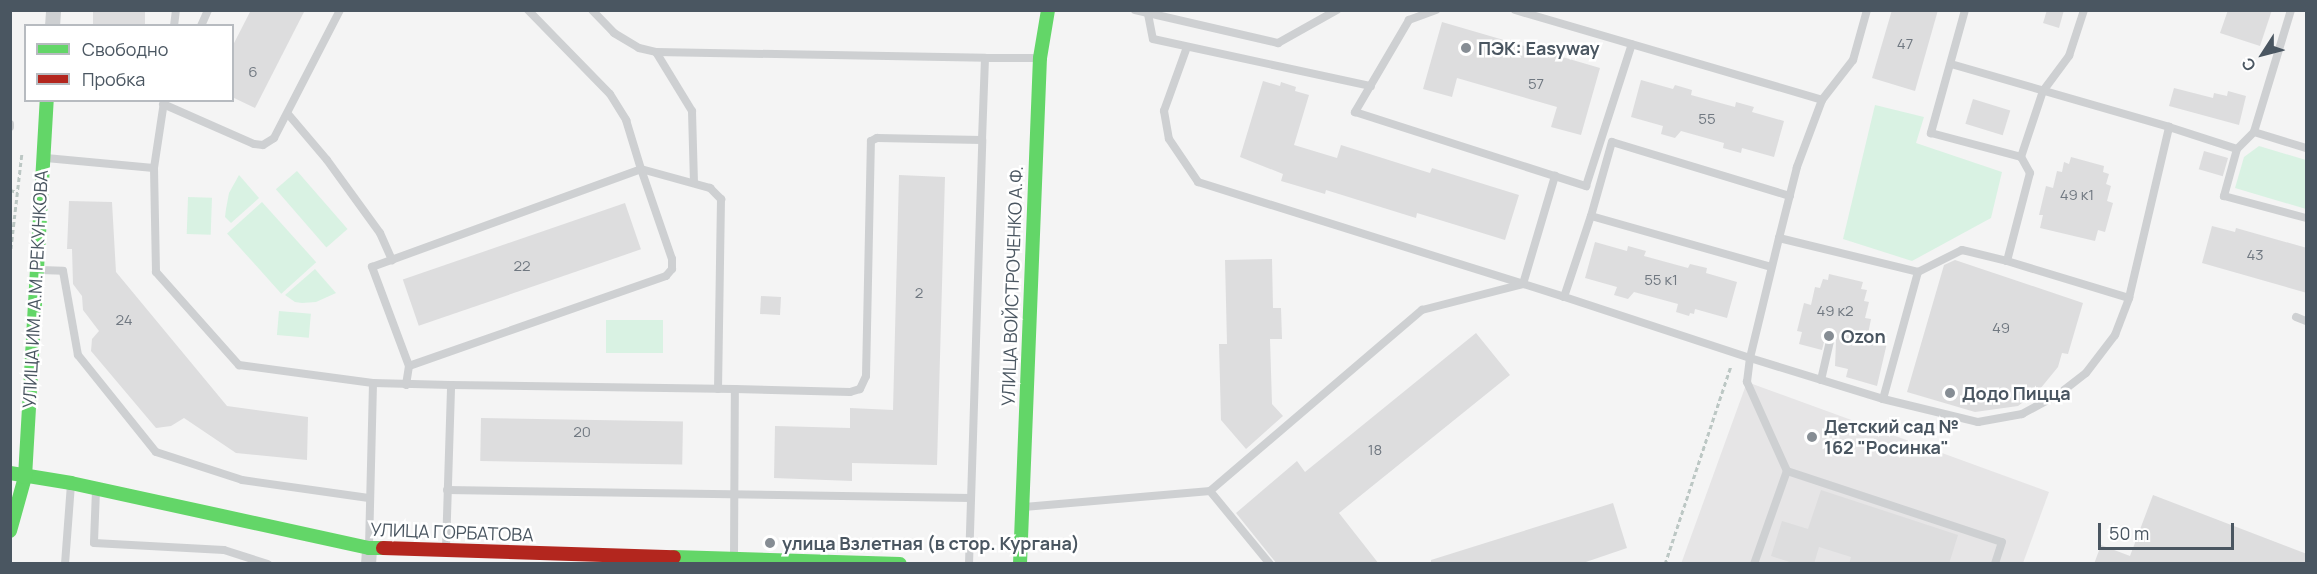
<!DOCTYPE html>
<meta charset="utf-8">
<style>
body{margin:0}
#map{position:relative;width:2317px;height:574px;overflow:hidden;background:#f4f4f4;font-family:Manrope,sans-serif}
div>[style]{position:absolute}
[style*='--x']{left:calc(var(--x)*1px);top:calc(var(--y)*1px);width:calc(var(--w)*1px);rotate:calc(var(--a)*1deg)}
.education>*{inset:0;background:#e6e5e6}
.green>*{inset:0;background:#d9f2e3;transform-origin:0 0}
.building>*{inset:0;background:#ddddde;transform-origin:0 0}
.path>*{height:3px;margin-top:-1.5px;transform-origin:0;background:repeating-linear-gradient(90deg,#bcc7c4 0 4.5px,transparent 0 7.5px)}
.lane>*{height:8px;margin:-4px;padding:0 4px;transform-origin:4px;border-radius:4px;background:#ced0d2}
.street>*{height:15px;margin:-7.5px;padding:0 7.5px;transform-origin:7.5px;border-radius:7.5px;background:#ced0d2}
.fast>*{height:14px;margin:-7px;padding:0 7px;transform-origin:7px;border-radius:7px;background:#63d668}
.jam>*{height:14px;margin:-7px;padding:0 7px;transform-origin:7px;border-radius:7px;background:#b3261e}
.dots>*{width:16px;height:16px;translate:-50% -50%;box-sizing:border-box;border:3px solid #fff;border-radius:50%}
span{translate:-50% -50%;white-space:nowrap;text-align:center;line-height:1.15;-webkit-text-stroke:5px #fff;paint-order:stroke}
.number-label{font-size:15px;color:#707881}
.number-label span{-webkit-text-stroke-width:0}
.poi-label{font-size:18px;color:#4a5661;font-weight:700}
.left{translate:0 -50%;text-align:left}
.street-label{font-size:18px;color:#4a5661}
.frame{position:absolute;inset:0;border:12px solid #4a5661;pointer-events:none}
.legend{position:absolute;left:24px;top:24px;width:210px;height:78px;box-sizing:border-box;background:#fff;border:2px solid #b7bbc0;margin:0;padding:8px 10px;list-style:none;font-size:18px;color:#4a5661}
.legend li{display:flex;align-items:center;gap:12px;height:30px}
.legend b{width:30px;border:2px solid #b7bbc0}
.north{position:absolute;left:2233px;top:24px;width:60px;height:60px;-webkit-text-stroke:4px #fff;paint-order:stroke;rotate:234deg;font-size:16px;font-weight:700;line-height:24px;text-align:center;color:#4a5661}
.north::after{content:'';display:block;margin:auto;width:21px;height:27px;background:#4a5661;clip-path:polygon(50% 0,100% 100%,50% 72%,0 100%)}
.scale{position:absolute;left:2098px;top:523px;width:136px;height:27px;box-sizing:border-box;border:3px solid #4a5661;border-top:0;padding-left:8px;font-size:18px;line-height:21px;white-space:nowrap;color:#4a5661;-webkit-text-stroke:4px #fff;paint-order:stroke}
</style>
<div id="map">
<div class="education">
<i style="clip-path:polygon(1747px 382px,2049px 492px,2023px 563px,1681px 564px)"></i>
</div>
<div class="green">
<i style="clip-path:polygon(1875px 105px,1924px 117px,1916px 143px,2002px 172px,1991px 218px,1912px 261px,1843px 239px)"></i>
<i style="clip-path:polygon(2259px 146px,2306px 160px,2306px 209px,2235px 188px,2244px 157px)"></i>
<i style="left:297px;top:171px;width:77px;height:28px;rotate:49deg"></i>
<i style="clip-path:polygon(239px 175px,259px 198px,231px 223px,225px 217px,226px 209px,229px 193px)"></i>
<i style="left:188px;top:197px;width:24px;height:37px;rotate:2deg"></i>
<i style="left:262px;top:202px;width:81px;height:47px;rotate:48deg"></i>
<i style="clip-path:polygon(315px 269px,336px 293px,316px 302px,302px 303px,295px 302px,285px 295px)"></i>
<i style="left:279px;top:311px;width:32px;height:24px;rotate:5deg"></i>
<i style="left:606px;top:320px;width:57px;height:33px"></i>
</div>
<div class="building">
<i style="left:93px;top:10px;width:52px;height:16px"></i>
<i style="clip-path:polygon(251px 10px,305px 10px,255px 108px,232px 97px,232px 47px)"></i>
<i style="clip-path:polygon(1892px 10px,1938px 10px,1915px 91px,1872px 78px)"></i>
<i style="clip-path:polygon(2047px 10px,2064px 10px,2059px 28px,2043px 23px)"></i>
<i style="clip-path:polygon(2228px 10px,2272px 10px,2260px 46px,2220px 33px)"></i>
<i style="clip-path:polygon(1442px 22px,1600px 68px,1581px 135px,1551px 127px,1557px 107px,1457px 78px,1452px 97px,1423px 89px)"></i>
<i style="clip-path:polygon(1641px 80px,1673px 89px,1675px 85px,1692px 90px,1691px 95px,1735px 107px,1736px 102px,1754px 107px,1752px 112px,1784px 121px,1774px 157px,1742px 148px,1741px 153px,1723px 148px,1724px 143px,1681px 131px,1675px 138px,1661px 134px,1663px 126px,1631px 117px)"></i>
<i style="clip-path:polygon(1263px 81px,1280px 86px,1281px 82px,1296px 87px,1295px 91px,1309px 95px,1294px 145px,1337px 158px,1341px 145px,1430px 173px,1432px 168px,1519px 195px,1505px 240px,1417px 213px,1416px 218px,1326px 190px,1325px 194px,1281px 181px,1283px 174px,1240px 157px)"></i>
<i style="clip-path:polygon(2174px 88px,2213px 98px,2214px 93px,2227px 96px,2228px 91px,2246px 96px,2239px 125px,2169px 106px)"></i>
<i style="left:1973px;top:99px;width:39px;height:26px;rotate:17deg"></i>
<i style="left:2204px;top:151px;width:25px;height:19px;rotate:16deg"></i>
<i style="clip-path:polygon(2071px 157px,2104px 166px,2103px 172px,2109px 174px,2106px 184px,2111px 186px,2107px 201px,2113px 203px,2105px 232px,2098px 230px,2095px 241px,2040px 228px,2043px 215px,2039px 215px,2046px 186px,2053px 188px,2057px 171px,2062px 172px,2064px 162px,2069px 164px)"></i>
<i style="clip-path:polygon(899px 175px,945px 177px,937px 465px,852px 463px,852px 481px,774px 478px,775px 426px,850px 428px,850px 408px,893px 410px)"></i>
<i style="clip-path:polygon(69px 201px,112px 202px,116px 272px,227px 406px,308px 417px,307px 460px,236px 453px,184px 418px,171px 426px,156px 428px,91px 351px,92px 339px,99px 331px,83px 310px,82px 296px,73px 284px,72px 249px,67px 249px)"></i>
<i style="left:625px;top:203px;width:49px;height:235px;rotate:71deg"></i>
<i style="clip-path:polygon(2212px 226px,2235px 232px,2236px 228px,2307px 248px,2307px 293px,2202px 263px)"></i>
<i style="clip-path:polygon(1595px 242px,1627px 251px,1628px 246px,1646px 251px,1644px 256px,1688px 268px,1690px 264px,1707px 268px,1706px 273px,1737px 282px,1727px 318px,1695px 309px,1694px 314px,1690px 313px,1689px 316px,1676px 312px,1678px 304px,1634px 292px,1628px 299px,1614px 295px,1617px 287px,1585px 278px)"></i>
<i style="clip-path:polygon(1272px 259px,1273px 308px,1281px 308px,1282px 339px,1270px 339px,1272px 404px,1283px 416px,1246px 449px,1221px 420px,1219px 344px,1227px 344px,1225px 260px)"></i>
<i style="clip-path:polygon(1955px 260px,2083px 303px,2068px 354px,2062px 353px,2058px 367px,2040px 389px,2018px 406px,1975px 412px,1907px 392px,1944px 265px)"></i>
<i style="clip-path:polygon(1829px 274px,1863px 282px,1861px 289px,1867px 290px,1864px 301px,1869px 302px,1865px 318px,1871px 319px,1867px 339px,1887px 343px,1877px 386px,1846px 377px,1848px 369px,1835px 366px,1836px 341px,1832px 336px,1825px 338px,1822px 350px,1799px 344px,1802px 332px,1797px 331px,1804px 303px,1811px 305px,1815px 287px,1820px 288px,1823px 279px,1828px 280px)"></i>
<i style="left:761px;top:296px;width:20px;height:18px;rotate:3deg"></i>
<i style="clip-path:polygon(1476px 333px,1510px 375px,1339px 513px,1379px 564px,1277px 564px,1236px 513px,1297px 461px,1305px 472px)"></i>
<i style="left:481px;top:418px;width:202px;height:43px;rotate:1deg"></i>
<i style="clip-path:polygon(1821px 490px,1958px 535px,1949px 564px,1849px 564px,1851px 557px,1819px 547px,1814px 564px,1796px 564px,1771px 556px,1782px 521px,1808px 529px)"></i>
<i style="clip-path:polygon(2153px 495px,2307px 554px,2307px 564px,2094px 564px,2101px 545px,2130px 556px)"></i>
<i style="clip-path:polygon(1613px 503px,1627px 548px,1580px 564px,1431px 564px,1431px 560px)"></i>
</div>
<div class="path">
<i style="--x:10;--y:190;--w:7;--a:16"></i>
<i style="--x:10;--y:256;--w:104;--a:-83.4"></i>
<i style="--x:1868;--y:332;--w:22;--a:13"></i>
<i style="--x:1665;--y:564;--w:209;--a:-71.6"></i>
</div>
<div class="lane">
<i style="--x:528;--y:10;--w:117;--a:45.7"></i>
<i style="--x:610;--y:94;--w:31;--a:58"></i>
<i style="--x:626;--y:120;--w:51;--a:73"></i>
<i style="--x:641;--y:169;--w:72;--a:15.4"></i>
<i style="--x:710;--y:188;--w:16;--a:45"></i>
<i style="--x:721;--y:199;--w:190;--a:90.9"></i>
<i style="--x:592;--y:10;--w:32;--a:46"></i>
<i style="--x:614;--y:33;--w:29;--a:31"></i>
<i style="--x:639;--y:48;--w:17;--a:13"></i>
<i style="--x:1135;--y:10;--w:147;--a:13"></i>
<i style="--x:1278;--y:43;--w:68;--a:-29.2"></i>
<i style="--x:1436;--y:10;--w:29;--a:160"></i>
<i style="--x:1409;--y:20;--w:107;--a:120.4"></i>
<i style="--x:1355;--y:112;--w:243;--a:17.8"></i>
<i style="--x:1586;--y:186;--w:149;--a:-72.1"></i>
<i style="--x:1515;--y:10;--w:320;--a:16.3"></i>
<i style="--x:1867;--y:10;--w:52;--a:105.6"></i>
<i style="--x:1853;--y:60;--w:51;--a:127.8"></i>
<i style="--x:1822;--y:100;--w:72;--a:110.5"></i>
<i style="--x:1797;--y:167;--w:73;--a:104.2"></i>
<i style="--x:1779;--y:238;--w:143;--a:13.7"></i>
<i style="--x:1918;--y:272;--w:49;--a:-26.6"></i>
<i style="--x:1962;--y:250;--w:46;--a:13.7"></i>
<i style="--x:2007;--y:261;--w:91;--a:-75.4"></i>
<i style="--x:2030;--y:173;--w:18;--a:-119"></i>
<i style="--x:2021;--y:157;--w:70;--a:-71.6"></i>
<i style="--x:2043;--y:91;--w:44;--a:-53.4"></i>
<i style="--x:2069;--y:56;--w:48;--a:-71.9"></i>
<i style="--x:1965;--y:10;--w:128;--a:105.5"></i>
<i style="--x:1931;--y:133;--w:93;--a:14.9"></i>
<i style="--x:2291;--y:10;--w:127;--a:106.9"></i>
<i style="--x:2254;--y:132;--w:24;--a:135"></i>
<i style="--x:2237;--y:149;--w:49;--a:105.5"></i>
<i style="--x:2224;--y:196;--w:85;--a:15"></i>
<i style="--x:1148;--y:14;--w:25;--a:79"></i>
<i style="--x:1153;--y:39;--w:223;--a:12.2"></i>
<i style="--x:174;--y:26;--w:16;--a:-83"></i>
<i style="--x:201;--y:26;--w:17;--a:-66"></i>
<i style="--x:1187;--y:47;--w:68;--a:109.8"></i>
<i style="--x:1164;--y:111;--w:28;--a:80"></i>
<i style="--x:1169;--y:139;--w:52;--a:56"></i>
<i style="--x:1198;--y:182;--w:384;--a:17.4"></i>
<i style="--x:1951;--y:64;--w:227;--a:16.1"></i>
<i style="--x:163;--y:104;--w:99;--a:23.7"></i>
<i style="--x:254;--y:144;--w:9;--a:6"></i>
<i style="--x:263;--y:145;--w:13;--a:-32"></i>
<i style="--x:274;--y:138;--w:144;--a:-62.7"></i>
<i style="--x:288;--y:114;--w:60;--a:49.7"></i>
<i style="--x:327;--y:160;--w:90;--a:54"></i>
<i style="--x:380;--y:233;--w:30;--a:66"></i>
<i style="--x:10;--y:124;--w:3;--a:90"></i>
<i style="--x:2254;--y:132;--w:54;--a:17.1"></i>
<i style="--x:46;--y:158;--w:108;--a:5.3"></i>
<i style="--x:154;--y:168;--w:104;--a:88.9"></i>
<i style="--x:156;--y:272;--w:125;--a:48.3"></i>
<i style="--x:239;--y:365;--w:135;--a:7.7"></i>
<i style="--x:373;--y:383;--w:78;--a:1.5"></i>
<i style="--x:154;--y:168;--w:67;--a:-81.4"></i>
<i style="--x:641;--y:169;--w:95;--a:71"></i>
<i style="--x:672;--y:259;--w:10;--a:90"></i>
<i style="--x:672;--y:269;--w:9;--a:131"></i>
<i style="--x:666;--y:276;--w:272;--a:160.7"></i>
<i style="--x:409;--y:366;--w:106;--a:-110.5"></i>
<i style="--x:372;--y:267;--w:286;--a:-20"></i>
<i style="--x:694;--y:183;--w:72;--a:-91.6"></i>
<i style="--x:692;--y:111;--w:69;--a:-121.4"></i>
<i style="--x:656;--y:52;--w:329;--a:1"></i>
<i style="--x:1591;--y:216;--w:77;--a:-74.2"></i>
<i style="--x:1612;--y:142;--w:186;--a:16.9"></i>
<i style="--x:1779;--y:238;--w:123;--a:103.6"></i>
<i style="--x:1750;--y:358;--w:139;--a:17.1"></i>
<i style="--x:1883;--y:399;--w:132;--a:-74.6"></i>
<i style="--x:2007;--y:261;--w:127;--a:16.9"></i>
<i style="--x:40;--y:270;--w:23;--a:2"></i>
<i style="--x:63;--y:271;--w:85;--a:79.9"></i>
<i style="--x:78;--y:355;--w:124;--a:51.2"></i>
<i style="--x:156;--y:452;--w:90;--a:18"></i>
<i style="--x:242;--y:480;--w:128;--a:8.1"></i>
<i style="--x:2296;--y:317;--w:11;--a:22"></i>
<i style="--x:1821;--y:380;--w:39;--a:-77"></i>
<i style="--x:406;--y:385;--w:19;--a:-81"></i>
<i style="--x:1883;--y:399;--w:98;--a:13.6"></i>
<i style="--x:1978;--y:422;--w:45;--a:-10.3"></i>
<i style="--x:2022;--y:414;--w:42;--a:-28.4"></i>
<i style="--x:2059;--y:394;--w:34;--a:-38"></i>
<i style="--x:2086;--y:373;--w:48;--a:-52.7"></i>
<i style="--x:2115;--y:335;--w:40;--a:-69"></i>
<i style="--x:2129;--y:298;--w:176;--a:-76.8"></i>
<i style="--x:2169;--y:127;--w:71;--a:17.9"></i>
<i style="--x:1787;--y:471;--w:226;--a:18.3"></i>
<i style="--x:2002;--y:542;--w:23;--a:108"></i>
<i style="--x:96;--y:490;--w:53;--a:92.2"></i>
<i style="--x:94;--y:543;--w:130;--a:3.1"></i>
<i style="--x:224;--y:550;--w:46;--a:17.7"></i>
<i style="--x:447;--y:490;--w:524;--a:0.87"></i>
<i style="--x:1210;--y:491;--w:94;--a:50.6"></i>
<i style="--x:1024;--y:507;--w:187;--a:-4.9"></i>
<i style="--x:1210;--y:491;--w:279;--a:-40.5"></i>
<i style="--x:1422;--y:310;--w:104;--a:-14.4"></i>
<i style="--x:1523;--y:284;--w:113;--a:-73.5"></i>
<i style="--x:369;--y:547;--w:164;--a:-88.6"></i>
<i style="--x:446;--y:548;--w:163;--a:-88.2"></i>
<i style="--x:451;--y:385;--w:284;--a:0.8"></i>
<i style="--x:734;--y:556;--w:167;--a:-89.7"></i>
<i style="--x:735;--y:389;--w:115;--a:1.5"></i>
<i style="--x:850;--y:392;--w:10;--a:-17"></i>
<i style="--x:860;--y:389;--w:14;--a:-65"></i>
<i style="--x:866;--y:376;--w:235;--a:-88.8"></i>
<i style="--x:871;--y:141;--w:7;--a:-27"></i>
<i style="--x:877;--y:138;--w:105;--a:1.1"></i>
<i style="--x:982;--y:140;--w:82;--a:-87.9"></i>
<i style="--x:985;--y:58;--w:53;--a:0"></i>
<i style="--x:65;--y:564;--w:79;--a:-85.7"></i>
<i style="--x:969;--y:564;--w:424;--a:-88.2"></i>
<i style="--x:1754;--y:564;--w:99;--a:-70.5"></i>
<i style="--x:1787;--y:471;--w:98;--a:-114.2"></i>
<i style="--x:1747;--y:382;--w:24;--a:-83"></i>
<i style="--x:1750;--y:358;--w:196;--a:-161.8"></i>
<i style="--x:1564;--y:297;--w:85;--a:-71.6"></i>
<i style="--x:1591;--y:216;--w:187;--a:15.8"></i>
</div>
<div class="street">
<i style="--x:52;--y:26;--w:16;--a:-86"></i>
<i style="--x:368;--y:564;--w:16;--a:-86"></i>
</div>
<div class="fast">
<i style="--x:10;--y:473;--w:62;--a:9.3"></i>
<i style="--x:71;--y:483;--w:305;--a:12.3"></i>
<i style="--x:369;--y:548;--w:14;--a:0"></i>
<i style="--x:10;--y:531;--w:56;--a:-74.5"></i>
<i style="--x:25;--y:477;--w:378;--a:-86.7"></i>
<i style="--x:674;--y:557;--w:226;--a:1.8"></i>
<i style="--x:1020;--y:564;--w:506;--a:-87.74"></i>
<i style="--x:1040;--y:58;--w:49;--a:-80.5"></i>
</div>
<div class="jam">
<i style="--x:383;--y:548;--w:291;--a:1.8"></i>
</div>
<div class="dots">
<i style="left:1466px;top:48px;background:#868d94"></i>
<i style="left:1829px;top:336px;background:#868d94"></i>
<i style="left:1950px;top:393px;background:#868d94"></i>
<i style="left:1812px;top:437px;background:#868d94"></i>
<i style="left:770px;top:543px;background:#868d94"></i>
</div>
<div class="number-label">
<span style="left:1905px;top:44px">47</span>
<span style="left:253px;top:72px">6</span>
<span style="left:1536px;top:84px">57</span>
<span style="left:1707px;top:119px">55</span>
<span style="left:2077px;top:195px">49 к1</span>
<span style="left:2255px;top:255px">43</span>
<span style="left:522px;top:266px">22</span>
<span style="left:1661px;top:280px">55 к1</span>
<span style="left:919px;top:293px">2</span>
<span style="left:1835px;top:311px">49 к2</span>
<span style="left:124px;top:320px">24</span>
<span style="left:2001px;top:328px">49</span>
<span style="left:582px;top:432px">20</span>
<span style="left:1375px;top:450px">18</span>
</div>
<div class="poi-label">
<span class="left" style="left:1478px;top:48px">ПЭК: Easyway</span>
<span class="left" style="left:1841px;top:336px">Ozon</span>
<span class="left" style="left:1962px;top:393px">Додо Пицца</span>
<span class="left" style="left:1824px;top:437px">Детский сад №<br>162 "Росинка"</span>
<span class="left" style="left:782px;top:543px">улица Взлетная (в стор. Кургана)</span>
</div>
<div class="street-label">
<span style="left:1012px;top:286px;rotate:-88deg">УЛИЦА ВОЙСТРОЧЕНКО А.Ф.</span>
<span style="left:35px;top:289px;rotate:-87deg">УЛИЦА ИМ. А.М. РЕКУНКОВА</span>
<span style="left:452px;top:532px;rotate:2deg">УЛИЦА ГОРБАТОВА</span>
</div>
<div class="frame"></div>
<ul class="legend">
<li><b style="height:8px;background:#63d668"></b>Свободно</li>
<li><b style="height:8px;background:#b3261e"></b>Пробка</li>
</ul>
<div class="north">С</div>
<div class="scale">50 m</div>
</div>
